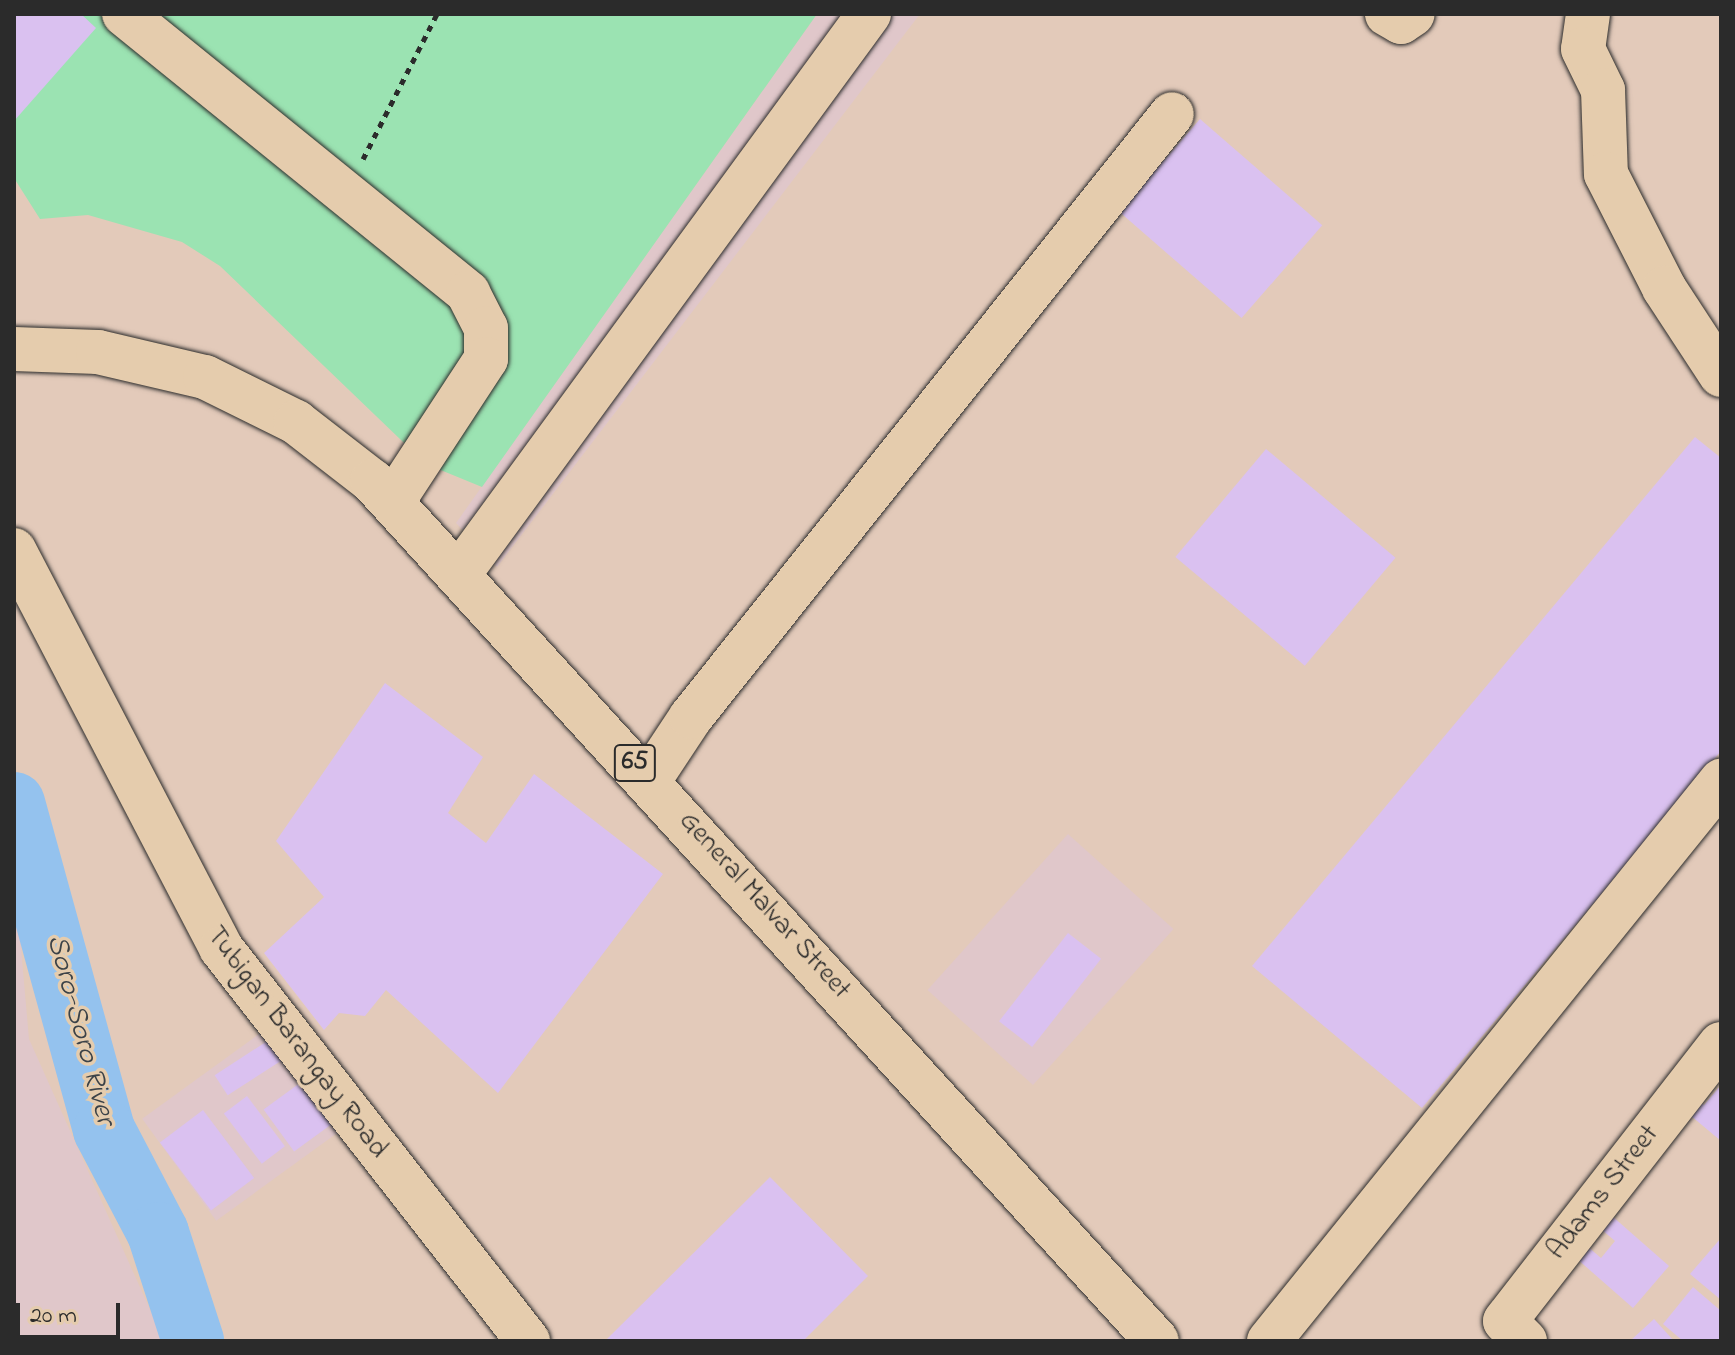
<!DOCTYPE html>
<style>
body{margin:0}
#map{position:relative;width:1735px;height:1355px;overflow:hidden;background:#e3caba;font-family:"Indie Flower",sans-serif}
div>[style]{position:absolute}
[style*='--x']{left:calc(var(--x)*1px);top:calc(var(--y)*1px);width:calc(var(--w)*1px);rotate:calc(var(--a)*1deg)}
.built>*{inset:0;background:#e0c7ca;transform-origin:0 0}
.green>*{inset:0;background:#9be3b2}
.river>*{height:62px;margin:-31px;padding:0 31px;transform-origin:31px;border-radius:31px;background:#94c2ee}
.building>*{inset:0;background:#dac1f0;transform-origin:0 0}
.path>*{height:5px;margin-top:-2.5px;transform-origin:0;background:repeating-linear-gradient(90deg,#2b2b2b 0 6px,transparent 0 12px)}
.roads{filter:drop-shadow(0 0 2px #2b2b2b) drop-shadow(0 0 2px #2b2b2b)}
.minor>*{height:44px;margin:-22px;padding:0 22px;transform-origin:22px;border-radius:22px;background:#e5ccad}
.highway>*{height:44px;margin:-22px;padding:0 22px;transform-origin:22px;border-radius:22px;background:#e5ccad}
span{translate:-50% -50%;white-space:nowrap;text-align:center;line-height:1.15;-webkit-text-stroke:7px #e5ccad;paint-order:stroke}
.shield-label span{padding:2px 6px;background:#e5ccad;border:2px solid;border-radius:6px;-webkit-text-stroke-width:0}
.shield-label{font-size:26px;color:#2b2b2b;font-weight:700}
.street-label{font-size:28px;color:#2b2b2b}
.water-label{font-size:30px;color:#3b4248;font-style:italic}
.frame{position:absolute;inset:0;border:16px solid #2b2b2b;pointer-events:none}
.scale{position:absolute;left:16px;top:1303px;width:104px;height:36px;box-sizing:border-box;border:4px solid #2b2b2b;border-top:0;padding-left:10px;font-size:24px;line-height:28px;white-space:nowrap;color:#2b2b2b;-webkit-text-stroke:6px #e5ccad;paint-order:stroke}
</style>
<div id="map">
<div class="built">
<i style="clip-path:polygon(817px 14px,920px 14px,497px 567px,456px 523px)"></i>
<i style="left:1068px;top:834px;width:142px;height:210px;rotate:42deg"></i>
<i style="clip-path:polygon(14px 868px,29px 1039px,164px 1341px,14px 1341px)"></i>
<i style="left:270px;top:1026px;width:126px;height:158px;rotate:54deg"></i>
</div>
<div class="green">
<i style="clip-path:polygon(14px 14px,817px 14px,482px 487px,426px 464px,220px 266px,182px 242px,88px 215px,40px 219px,14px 178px)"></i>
</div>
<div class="river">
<i style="--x:14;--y:803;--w:339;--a:74.6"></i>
<i style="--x:104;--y:1130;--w:116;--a:62.3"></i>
<i style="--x:158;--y:1233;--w:114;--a:72"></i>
</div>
<div class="building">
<i style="clip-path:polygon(14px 14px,81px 14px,96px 28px,14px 121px)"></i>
<i style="left:1200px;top:119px;width:162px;height:123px;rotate:41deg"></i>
<i style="clip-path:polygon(1695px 437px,1721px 458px,1721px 751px,1422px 1108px,1252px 966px)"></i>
<i style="left:1266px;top:449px;width:169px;height:141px;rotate:40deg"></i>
<i style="clip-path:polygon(385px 683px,483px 757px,448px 813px,486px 843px,534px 774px,663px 874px,498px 1093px,386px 990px,365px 1016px,339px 1013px,324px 1030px,264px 953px,324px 897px,276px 841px)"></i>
<i style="left:1068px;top:933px;width:42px;height:112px;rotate:38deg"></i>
<i style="left:275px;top:1036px;width:24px;height:72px;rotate:57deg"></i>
<i style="left:304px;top:1080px;width:52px;height:50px;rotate:54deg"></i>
<i style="clip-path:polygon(1721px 1085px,1721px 1141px,1684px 1110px,1695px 1098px,1704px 1105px)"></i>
<i style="left:247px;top:1096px;width:63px;height:29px;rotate:53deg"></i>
<i style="left:203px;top:1110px;width:85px;height:54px;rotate:53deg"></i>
<i style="clip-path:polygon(770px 1177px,868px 1276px,803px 1341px,605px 1341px)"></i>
<i style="clip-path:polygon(1612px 1216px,1669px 1266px,1633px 1308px,1576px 1258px,1587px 1246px,1601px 1258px,1615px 1241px,1601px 1229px)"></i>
<i style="clip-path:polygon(1721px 1238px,1721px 1300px,1690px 1274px)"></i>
<i style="clip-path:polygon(1693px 1287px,1721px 1311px,1721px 1341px,1683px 1341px,1663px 1324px)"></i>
<i style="clip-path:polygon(1654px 1319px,1674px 1341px,1630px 1341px)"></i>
</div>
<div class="path">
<i style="--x:363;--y:159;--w:163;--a:-63"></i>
</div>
<div class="roads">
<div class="minor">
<i style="--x:124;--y:14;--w:443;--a:39"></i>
<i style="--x:468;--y:293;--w:39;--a:63"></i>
<i style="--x:486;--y:328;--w:31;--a:90"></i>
<i style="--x:486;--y:359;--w:170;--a:123.2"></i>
<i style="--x:1387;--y:14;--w:16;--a:30"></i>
<i style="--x:1401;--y:22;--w:14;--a:-34"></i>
<i style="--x:1588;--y:14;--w:35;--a:98"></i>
<i style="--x:1583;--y:49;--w:46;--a:64"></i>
<i style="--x:1603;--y:90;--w:84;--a:88"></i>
<i style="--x:1606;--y:174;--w:128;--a:63"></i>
<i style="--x:1664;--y:288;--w:104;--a:56.8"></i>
<i style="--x:14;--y:550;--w:449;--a:62.5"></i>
<i style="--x:221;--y:948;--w:499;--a:52"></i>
<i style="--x:459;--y:574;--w:694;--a:-53.79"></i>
<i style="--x:650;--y:779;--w:74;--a:-56.5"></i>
<i style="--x:691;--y:717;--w:771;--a:-51.42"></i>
<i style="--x:1269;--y:1341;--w:720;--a:-51.09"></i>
<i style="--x:1525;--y:1341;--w:28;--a:-135"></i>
<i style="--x:1505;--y:1321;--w:351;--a:-52.1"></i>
</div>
<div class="highway">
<i style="--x:14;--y:349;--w:84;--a:2"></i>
<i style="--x:98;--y:352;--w:110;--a:13.2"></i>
<i style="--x:205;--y:377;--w:102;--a:26.3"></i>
<i style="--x:296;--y:422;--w:96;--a:37.8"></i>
<i style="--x:372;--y:481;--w:1164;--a:47.61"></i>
</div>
</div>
<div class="shield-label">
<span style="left:635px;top:763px">65</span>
</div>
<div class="street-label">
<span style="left:764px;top:906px;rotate:48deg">General Malvar Street</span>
<span style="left:296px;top:1043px;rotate:53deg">Tubigan Barangay Road</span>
<span style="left:1604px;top:1193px;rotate:-52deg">Adams Street</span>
</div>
<div class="water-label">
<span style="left:80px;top:1030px;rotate:75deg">Soro-Soro River</span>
</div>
<div class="frame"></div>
<div class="scale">20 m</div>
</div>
